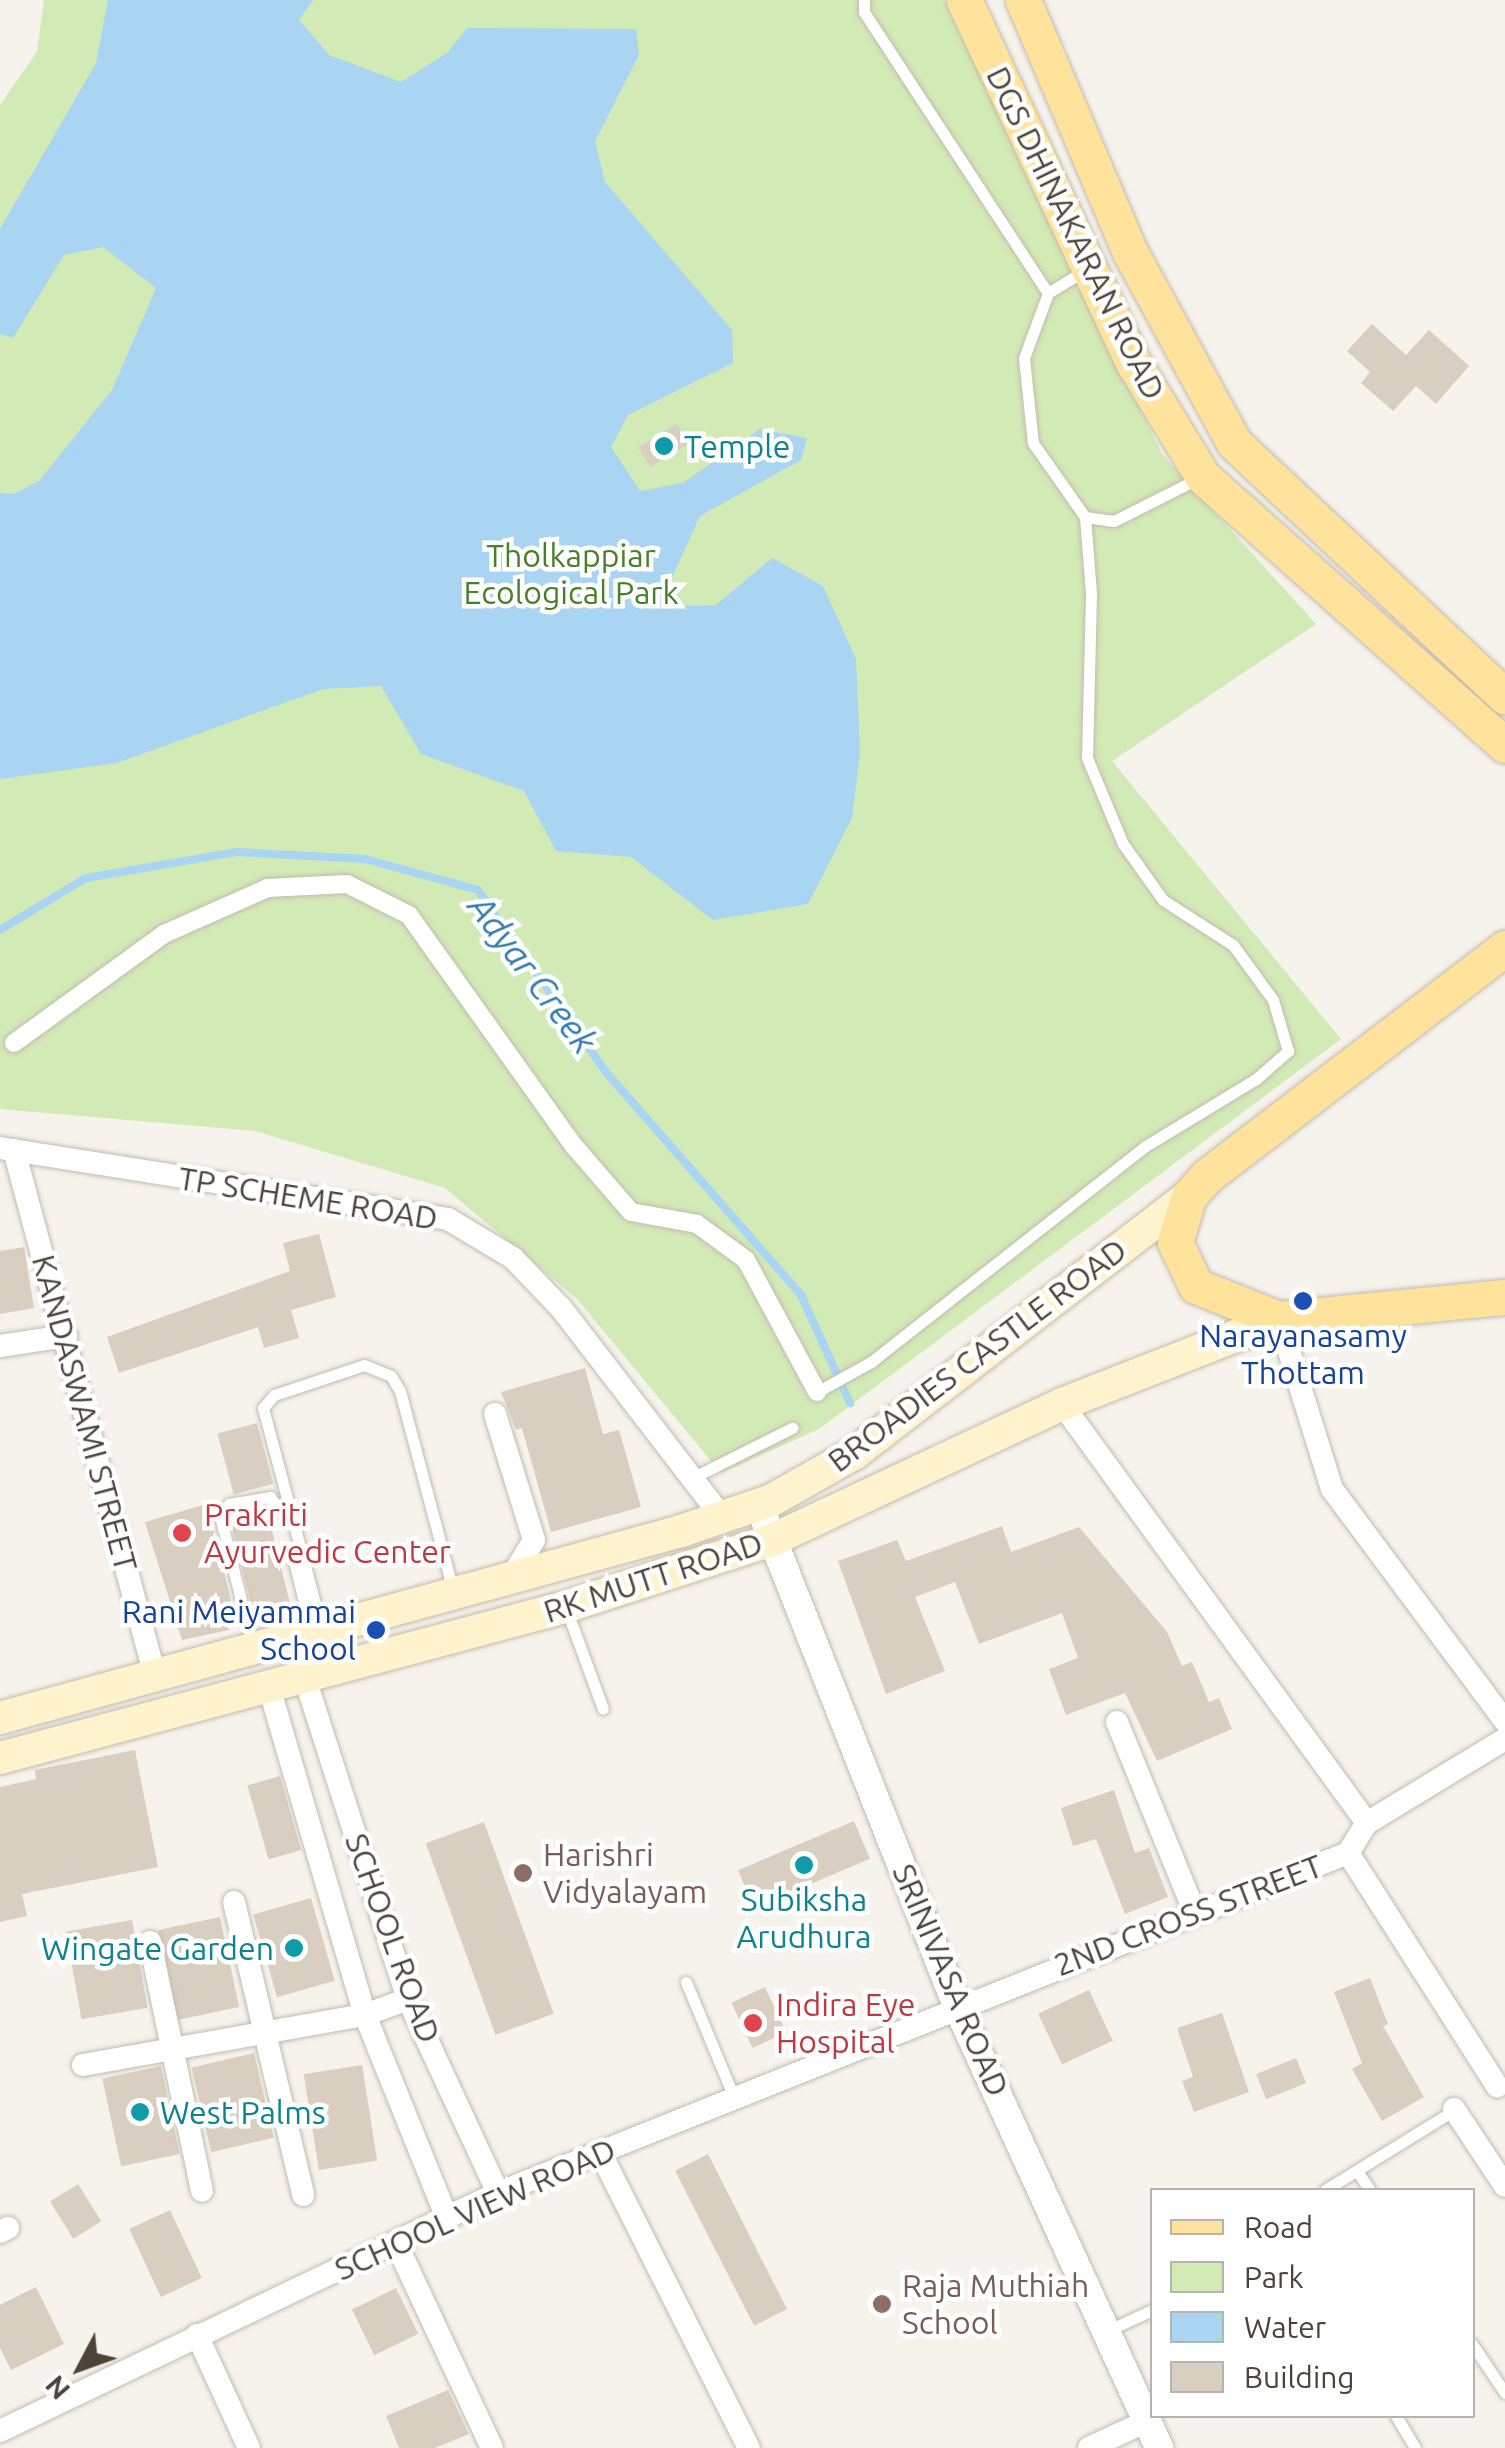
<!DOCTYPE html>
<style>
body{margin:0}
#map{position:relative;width:1505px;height:2448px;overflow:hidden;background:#f6f3ec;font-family:Ubuntu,sans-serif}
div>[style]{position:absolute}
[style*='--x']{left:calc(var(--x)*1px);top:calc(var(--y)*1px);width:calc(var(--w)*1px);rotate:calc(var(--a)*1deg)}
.green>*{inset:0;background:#d2eab5}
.water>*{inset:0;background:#a9d4f2}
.stream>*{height:8px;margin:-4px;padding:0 4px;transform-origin:4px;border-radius:4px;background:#a9d4f2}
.building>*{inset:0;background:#d8cfc1;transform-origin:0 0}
.roads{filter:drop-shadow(0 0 2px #c2bbae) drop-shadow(0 0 2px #c2bbae)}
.service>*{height:11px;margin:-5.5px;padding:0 5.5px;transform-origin:5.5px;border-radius:5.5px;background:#fff}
.pedestrian>*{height:18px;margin:-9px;padding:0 9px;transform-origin:9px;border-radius:9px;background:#fff}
.minor>*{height:22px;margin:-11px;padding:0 11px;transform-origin:11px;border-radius:11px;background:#fff}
.tertiary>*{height:28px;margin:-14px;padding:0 14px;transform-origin:14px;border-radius:14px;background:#fff}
.secondary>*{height:32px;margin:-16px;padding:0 16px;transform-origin:16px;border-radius:16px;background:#fff3cd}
.primary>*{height:35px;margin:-17.5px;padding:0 17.5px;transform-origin:17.5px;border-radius:17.5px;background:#ffe39c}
.dots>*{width:28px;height:28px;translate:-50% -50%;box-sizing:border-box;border:5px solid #fff;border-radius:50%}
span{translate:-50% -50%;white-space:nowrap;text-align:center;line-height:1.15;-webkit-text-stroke:9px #fff;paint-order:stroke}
.street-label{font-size:32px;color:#4b4439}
.culture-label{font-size:32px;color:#0d838f}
.left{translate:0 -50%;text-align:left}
.right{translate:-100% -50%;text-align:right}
.park-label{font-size:32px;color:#4a7f2a}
.transit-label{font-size:32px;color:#164399}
.health-label{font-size:32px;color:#be3a42}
.education-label{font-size:32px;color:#785e54}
.water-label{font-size:35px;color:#2e7ab2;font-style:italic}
.legend{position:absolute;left:1150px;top:2188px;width:325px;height:230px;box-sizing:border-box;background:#fff;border:2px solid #b7b4b0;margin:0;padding:12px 18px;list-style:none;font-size:30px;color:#4b4439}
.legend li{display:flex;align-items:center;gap:20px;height:50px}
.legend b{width:50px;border:2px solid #b7b4b0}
.north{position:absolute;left:30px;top:2318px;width:100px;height:100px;-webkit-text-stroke:8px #fff;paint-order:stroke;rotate:229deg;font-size:28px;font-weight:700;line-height:40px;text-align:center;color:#4b4439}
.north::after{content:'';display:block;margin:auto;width:35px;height:45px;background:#4b4439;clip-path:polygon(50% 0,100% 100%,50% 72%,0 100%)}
</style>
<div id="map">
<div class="green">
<i style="clip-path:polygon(44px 0,944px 0,1162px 454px,1316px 624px,1112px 761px,1341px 1039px,819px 1429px,721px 1473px,577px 1299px,445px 1188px,255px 1131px,0 1109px,0 105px,37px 52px)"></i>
</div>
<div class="water">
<i style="clip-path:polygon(108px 0,313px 0,299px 20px,329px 55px,401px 82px,447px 53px,467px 28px,636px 29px,639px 55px,595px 141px,605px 182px,732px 330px,733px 363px,628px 415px,611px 447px,640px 491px,683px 483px,760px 429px,807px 438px,801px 460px,700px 516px,670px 582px,685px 606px,716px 605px,772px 558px,823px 586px,856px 659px,860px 752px,852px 818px,808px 904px,713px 920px,631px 857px,556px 851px,524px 791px,421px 754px,381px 686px,323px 689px,117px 763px,0 779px,0 493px,13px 494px,39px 481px,112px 390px,156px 288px,103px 247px,64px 255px,13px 338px,0 334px,0 229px,96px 63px)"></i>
</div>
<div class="stream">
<i style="--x:0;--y:930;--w:100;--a:-31.2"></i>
<i style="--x:86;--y:878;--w:152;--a:-9.8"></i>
<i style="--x:236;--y:852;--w:129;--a:3.1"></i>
<i style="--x:365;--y:859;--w:117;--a:15.3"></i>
<i style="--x:478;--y:890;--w:221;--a:54.9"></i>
<i style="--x:605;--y:1071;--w:298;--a:48.8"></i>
<i style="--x:801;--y:1295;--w:119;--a:65.6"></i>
</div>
<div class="building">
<i style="clip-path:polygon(1372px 324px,1406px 355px,1429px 330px,1469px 366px,1436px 404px,1416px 386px,1393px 411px,1361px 383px,1370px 372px,1347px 351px)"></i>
<i style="left:677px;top:424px;width:23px;height:45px;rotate:59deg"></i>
<i style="clip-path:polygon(319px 1234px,336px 1297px,291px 1310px,299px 1338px,264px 1348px,258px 1327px,119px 1373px,107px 1337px,290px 1271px,283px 1243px)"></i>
<i style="clip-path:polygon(24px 1247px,34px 1308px,0 1314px,0 1251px)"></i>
<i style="clip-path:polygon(585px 1368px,603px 1434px,619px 1430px,641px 1507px,551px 1532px,522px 1428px,516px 1430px,501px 1392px)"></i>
<i style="left:257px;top:1423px;width:63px;height:41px;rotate:75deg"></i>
<i style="clip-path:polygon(220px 1500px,211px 1518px,236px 1621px,228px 1623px,229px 1630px,182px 1640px,145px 1522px)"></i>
<i style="left:266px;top:1507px;width:104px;height:38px;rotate:76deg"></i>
<i style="clip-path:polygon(1002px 1526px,1011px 1552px,1079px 1527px,1167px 1632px,1182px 1666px,1192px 1662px,1209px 1702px,1219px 1698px,1232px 1729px,1157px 1761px,1125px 1693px,1066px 1715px,1049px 1669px,1078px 1658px,1062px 1613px,979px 1644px,955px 1582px,915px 1597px,945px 1671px,886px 1694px,838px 1561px,897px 1540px,906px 1561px)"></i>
<i style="clip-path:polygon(135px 1750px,158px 1867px,22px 1894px,27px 1916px,0 1922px,0 1787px,36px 1779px,35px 1770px)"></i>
<i style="left:280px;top:1776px;width:77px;height:34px;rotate:74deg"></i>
<i style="clip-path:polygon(1114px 1790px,1135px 1853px,1149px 1848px,1168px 1897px,1125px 1914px,1096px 1839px,1073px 1846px,1061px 1808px)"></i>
<i style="left:854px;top:1821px;width:41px;height:126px;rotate:67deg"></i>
<i style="left:484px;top:1822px;width:204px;height:62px;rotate:70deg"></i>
<i style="left:311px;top:1898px;width:86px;height:60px;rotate:74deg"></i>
<i style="left:220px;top:1917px;width:92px;height:63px;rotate:78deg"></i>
<i style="left:132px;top:1920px;width:89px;height:67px;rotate:80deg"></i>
<i style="clip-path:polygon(1370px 1978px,1388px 2024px,1383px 2026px,1424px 2097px,1382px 2121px,1352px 2069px,1362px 2063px,1334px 1992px)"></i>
<i style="left:765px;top:1987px;width:50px;height:37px;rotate:65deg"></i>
<i style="left:1089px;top:1990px;width:56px;height:56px;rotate:65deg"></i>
<i style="clip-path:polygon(1222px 2013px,1249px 2092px,1194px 2112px,1182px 2081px,1193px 2077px,1177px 2028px)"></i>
<i style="left:254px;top:2053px;width:87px;height:64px;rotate:77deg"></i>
<i style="left:1296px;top:2058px;width:27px;height:43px;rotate:68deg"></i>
<i style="left:362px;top:2065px;width:97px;height:59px;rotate:81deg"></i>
<i style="left:161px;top:2066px;width:90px;height:60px;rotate:78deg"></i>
<i style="left:708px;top:2154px;width:174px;height:37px;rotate:63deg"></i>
<i style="left:78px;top:2184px;width:44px;height:33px;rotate:58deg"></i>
<i style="left:170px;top:2210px;width:75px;height:45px;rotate:65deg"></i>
<i style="clip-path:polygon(36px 2287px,64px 2344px,11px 2370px,0 2348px,0 2305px)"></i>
<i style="left:396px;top:2288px;width:51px;height:49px;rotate:64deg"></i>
<i style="clip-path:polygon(448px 2390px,469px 2434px,435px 2448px,399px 2448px,386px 2416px)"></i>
</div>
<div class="roads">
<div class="service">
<i style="--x:864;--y:0;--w:12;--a:90"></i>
<i style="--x:864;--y:12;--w:336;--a:56.8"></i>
<i style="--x:1087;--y:269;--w:46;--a:148.4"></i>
<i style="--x:1048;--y:293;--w:69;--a:110.3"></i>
<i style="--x:1024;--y:358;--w:85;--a:84"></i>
<i style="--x:1033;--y:443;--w:90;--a:54.9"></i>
<i style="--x:1085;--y:517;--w:29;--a:8"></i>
<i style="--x:1114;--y:521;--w:95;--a:-26.8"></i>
<i style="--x:817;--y:1392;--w:62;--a:-29.1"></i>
<i style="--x:871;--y:1362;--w:347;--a:-38.2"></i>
<i style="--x:1144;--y:1147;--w:131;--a:-31.3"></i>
<i style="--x:1256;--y:1079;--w:43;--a:-41.2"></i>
<i style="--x:1288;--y:1051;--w:53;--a:-106.4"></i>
<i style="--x:1273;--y:1000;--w:68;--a:-126"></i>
<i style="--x:1233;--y:945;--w:83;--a:-147.3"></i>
<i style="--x:1163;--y:900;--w:69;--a:-125.5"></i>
<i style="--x:1123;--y:844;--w:93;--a:-112.7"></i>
<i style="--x:1087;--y:758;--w:165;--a:-88.6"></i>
<i style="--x:1091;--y:593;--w:76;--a:-94.5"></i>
<i style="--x:694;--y:1477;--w:110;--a:-26.6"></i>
<i style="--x:294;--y:1561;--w:71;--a:76.2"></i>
<i style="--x:567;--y:1611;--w:104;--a:69.8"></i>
<i style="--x:321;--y:1626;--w:226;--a:-104.9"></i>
<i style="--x:263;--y:1408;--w:17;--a:-50"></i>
<i style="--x:274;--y:1395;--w:95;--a:-18.4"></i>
<i style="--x:364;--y:1365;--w:29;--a:22"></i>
<i style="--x:391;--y:1376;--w:17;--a:59"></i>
<i style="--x:400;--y:1391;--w:206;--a:75.1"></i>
<i style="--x:252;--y:1644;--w:132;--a:-104"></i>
<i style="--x:220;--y:1516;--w:15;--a:-53"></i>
<i style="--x:229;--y:1504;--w:42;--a:-9.7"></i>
<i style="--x:270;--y:1497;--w:21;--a:55"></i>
<i style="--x:686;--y:1982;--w:128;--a:67.4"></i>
<i style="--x:1357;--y:2171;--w:23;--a:56"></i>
<i style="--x:1325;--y:2190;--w:141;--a:-31.7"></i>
<i style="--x:1109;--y:2330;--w:47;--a:-24.9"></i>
<i style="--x:1472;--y:2344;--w:59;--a:56"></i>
<i style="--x:1396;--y:2416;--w:37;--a:59"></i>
</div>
<div class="pedestrian">
<i style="--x:14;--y:1043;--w:185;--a:-36"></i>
<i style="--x:164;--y:934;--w:114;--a:-23.9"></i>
<i style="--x:268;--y:888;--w:79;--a:-2.9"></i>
<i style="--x:347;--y:884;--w:69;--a:26.6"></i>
<i style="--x:409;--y:915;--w:284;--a:54.5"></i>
<i style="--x:574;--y:1146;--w:87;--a:49.2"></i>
<i style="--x:631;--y:1212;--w:67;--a:10.3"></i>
<i style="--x:697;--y:1224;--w:61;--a:36.3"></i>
<i style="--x:746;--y:1260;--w:150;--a:61.7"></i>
</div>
<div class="minor">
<i style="--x:0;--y:1148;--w:454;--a:9"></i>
<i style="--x:448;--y:1219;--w:76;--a:31"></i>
<i style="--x:513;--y:1258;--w:69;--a:46.2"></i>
<i style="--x:561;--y:1308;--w:265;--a:52.4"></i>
<i style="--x:14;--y:1150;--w:545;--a:74.99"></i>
<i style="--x:1279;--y:1319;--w:178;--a:72.7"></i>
<i style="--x:1332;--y:1489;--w:289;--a:53.3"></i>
<i style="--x:0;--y:1346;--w:67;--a:-8.6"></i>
<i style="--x:1062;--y:1404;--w:518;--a:53.95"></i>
<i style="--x:495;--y:1414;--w:132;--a:72.8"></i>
<i style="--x:534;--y:1540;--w:44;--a:121.2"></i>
<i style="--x:292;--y:1638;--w:379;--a:72.2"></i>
<i style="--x:408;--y:1999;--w:214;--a:65.1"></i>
<i style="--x:269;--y:1687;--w:342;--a:73.7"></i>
<i style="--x:365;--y:2015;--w:219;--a:68"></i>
<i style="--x:1117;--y:1722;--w:206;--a:67.8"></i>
<i style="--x:1348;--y:1853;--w:277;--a:57.4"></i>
<i style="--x:234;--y:1902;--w:301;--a:76.7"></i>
<i style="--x:150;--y:1942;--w:254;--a:78.2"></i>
<i style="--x:83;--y:2065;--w:286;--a:-10.1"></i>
<i style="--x:365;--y:2015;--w:46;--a:-20.4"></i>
<i style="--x:1454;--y:2109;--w:92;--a:56.5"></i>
<i style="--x:600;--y:2152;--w:331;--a:63.3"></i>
<i style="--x:0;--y:2232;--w:9;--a:-27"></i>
<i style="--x:396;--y:2243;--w:226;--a:64.9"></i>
<i style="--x:197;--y:2335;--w:124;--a:65.3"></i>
<i style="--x:0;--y:2431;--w:552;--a:-25.54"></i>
<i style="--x:498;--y:2193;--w:915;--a:-21.8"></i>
<i style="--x:1348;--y:1853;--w:36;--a:-58"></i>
<i style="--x:1367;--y:1823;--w:162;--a:-31.3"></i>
<i style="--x:1089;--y:2448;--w:64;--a:-25"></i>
</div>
<div class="tertiary">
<i style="--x:759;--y:1505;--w:539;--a:68.44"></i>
<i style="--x:957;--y:2006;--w:486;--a:65.4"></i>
</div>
<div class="secondary">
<i style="--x:0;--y:1718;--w:706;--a:-15.35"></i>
<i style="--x:681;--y:1531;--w:96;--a:-18.8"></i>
<i style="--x:772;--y:1500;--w:95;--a:-29.5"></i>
<i style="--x:855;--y:1453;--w:421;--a:-37.6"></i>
<i style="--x:0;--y:1758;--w:585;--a:-14.96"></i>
<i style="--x:565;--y:1607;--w:218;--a:-17.9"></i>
<i style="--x:772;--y:1540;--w:320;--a:-25.1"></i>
<i style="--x:1062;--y:1404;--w:233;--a:-21.4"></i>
</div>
<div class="primary">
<i style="--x:964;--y:0;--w:402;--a:65"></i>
<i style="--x:1134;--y:364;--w:132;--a:58.6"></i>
<i style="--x:1203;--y:477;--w:404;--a:41.6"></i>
<i style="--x:1023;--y:0;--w:274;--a:67"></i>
<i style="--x:1130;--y:252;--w:217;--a:61.4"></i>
<i style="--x:1234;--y:443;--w:371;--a:43.1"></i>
<i style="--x:1505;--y:948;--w:375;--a:142.6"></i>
<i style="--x:1207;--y:1176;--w:27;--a:132"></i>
<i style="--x:1189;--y:1196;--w:48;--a:106.9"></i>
<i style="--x:1175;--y:1242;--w:49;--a:64.5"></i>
<i style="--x:1196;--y:1286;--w:89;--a:21.7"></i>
<i style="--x:1279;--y:1319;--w:227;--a:-5.6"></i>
</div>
</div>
<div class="dots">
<i style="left:664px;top:446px;background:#0f9aa8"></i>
<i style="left:1303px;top:1301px;background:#1a4fb4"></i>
<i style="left:182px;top:1533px;background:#e0444e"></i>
<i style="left:376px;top:1630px;background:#1a4fb4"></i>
<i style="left:804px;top:1865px;background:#0f9aa8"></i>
<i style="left:523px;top:1873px;background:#8d6e63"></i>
<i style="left:294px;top:1948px;background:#0f9aa8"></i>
<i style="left:753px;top:2023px;background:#e0444e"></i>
<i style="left:140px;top:2112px;background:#0f9aa8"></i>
<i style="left:882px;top:2304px;background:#8d6e63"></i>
</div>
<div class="street-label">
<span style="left:1076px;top:233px;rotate:64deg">DGS DHINAKARAN ROAD</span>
<span style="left:308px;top:1198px;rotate:9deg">TP SCHEME ROAD</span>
<span style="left:977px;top:1355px;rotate:-37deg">BROADIES CASTLE ROAD</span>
<span style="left:85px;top:1413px;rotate:75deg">KANDASWAMI STREET</span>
<span style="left:653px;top:1577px;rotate:-18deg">RK MUTT ROAD</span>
<span style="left:1188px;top:1915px;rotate:-21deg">2ND CROSS STREET</span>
<span style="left:393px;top:1938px;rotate:70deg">SCHOOL ROAD</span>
<span style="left:951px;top:1980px;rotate:67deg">SRINIVASA ROAD</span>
<span style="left:475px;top:2209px;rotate:-24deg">SCHOOL VIEW ROAD</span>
</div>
<div class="culture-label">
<span class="left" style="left:684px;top:446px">Temple</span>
<span style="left:804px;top:1918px">Subiksha<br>Arudhura</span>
<span class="right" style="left:274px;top:1948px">Wingate Garden</span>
<span class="left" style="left:160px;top:2112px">West Palms</span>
</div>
<div class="park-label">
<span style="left:571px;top:574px">Tholkappiar<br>Ecological Park</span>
</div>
<div class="transit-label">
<span style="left:1303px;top:1354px">Narayanasamy<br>Thottam</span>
<span class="right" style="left:356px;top:1630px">Rani Meiyammai<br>School</span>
</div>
<div class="health-label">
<span class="left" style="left:204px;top:1533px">Prakriti<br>Ayurvedic Center</span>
<span class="left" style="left:776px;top:2023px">Indira Eye<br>Hospital</span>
</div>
<div class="education-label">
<span class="left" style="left:543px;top:1873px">Harishri<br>Vidyalayam</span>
<span class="left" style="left:902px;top:2304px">Raja Muthiah<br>School</span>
</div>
<div class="water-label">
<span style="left:533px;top:974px;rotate:53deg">Adyar Creek</span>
</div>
<ul class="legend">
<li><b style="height:12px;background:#ffe39c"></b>Road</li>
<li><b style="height:28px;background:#d2eab5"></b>Park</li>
<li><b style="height:28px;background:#a9d4f2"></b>Water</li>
<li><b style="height:28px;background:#d8cfc1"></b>Building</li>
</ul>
<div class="north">N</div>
</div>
